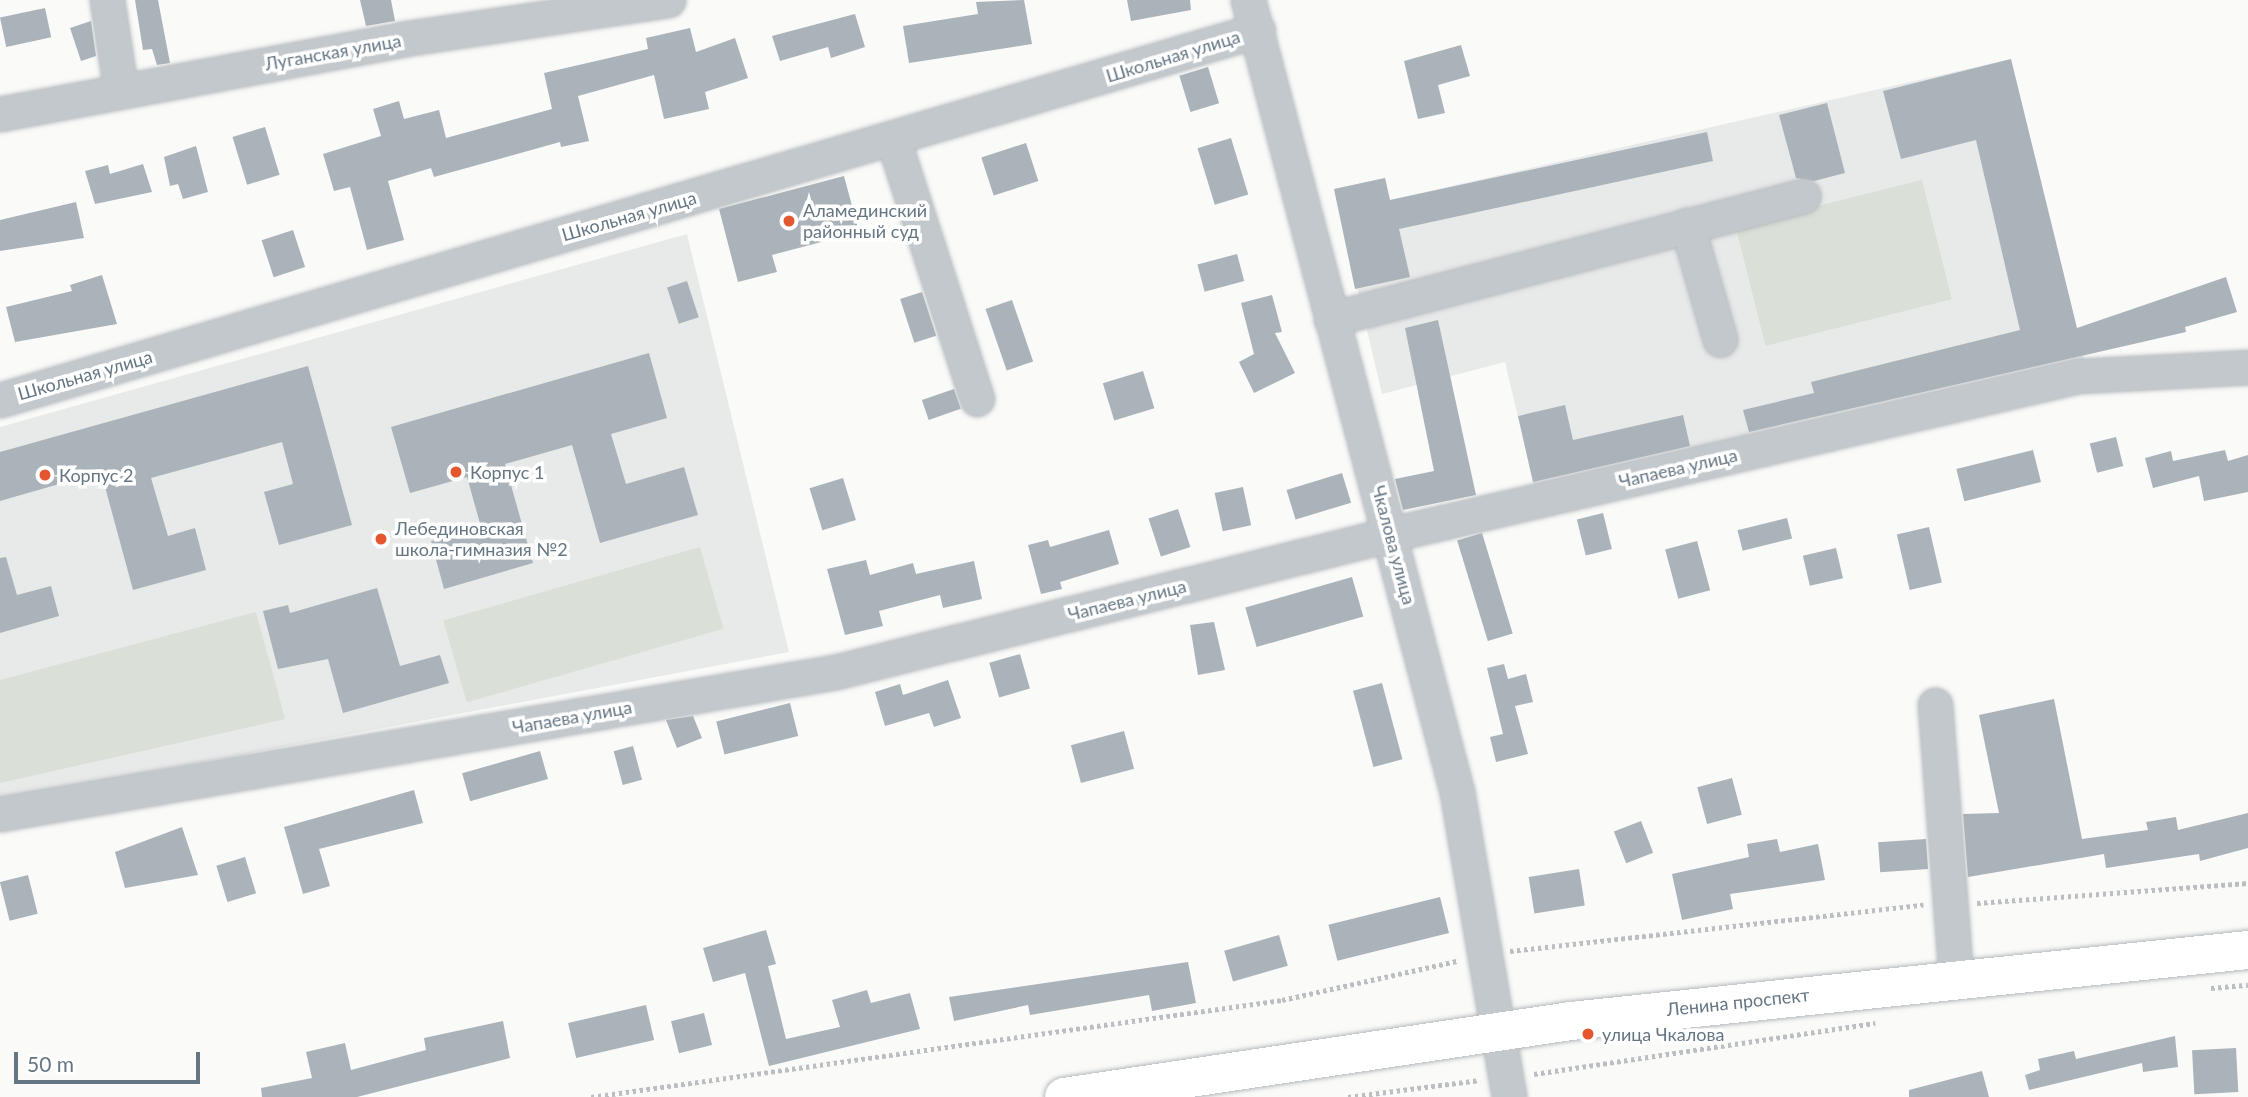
<!DOCTYPE html>
<meta charset="utf-8">
<style>
body{margin:0}
#map{position:relative;width:2248px;height:1097px;overflow:hidden;background:#fafaf8;font-family:Lato,sans-serif}
div>[style]{position:absolute}
[style*='--x']{left:calc(var(--x)*1px);top:calc(var(--y)*1px);width:calc(var(--w)*1px);rotate:calc(var(--a)*1deg)}
.built>*{inset:0;background:#e8e9e9}
.green>*{inset:0;background:#dadfd7;transform-origin:0 0}
.building>*{inset:0;background:#aab3b9;transform-origin:0 0}
.path>*{height:4.5px;margin-top:-2.25px;transform-origin:0;background:repeating-linear-gradient(90deg,#bbbfc2 0 3.5px,transparent 0 7px)}
.roads{filter:drop-shadow(0 0 2px #b5babe) drop-shadow(0 0 2px #b5babe)}
.minor>*{height:33px;margin:-16.5px;padding:0 16.5px;transform-origin:16.5px;border-radius:16.5px;background:#c3c8cc}
.major>*{height:38px;margin:-19px;padding:0 19px;transform-origin:19px;border-radius:19px;background:#fff}
.dots>*{width:19px;height:19px;translate:-50% -50%;box-sizing:border-box;border:4px solid #fff;border-radius:50%}
span{translate:-50% -50%;white-space:nowrap;text-align:center;line-height:1.15;-webkit-text-stroke:7px #fff;paint-order:stroke}
.street-label{font-size:18px;color:#657683}
.poi-label{font-size:18px;color:#657683}
.left{translate:0 -50%;text-align:left}
.scale{position:absolute;left:14px;top:1052px;width:186px;height:32px;box-sizing:border-box;border:4px solid #657683;border-top:0;padding-left:9px;font-size:21px;line-height:24px;white-space:nowrap;color:#657683;-webkit-text-stroke:5px #fff;paint-order:stroke}
</style>
<div id="map">
<div class="built">
<i style="clip-path:polygon(2011px 59px,2086px 367px,1534px 486px,1505px 362px,1382px 394px,1334px 189px,1385px 178px,1390px 200px)"></i>
<i style="clip-path:polygon(687px 234px,789px 652px,0 800px,0 427px)"></i>
</div>
<div class="green">
<i style="left:1922px;top:180px;width:123px;height:192px;rotate:76deg"></i>
<i style="left:700px;top:547px;width:85px;height:267px;rotate:74deg"></i>
<i style="clip-path:polygon(256px 612px,285px 719px,0 783px,0 680px)"></i>
</div>
<div class="building">
<i style="clip-path:polygon(135px 0,158px 0,170px 63px,157px 65px,152px 49px,143px 50px)"></i>
<i style="clip-path:polygon(360px 0,391px 0,395px 21px,366px 26px)"></i>
<i style="clip-path:polygon(1024px 0,1032px 44px,909px 63px,903px 26px,978px 14px,976px 2px)"></i>
<i style="clip-path:polygon(1127px 0,1190px 0,1191px 10px,1131px 21px)"></i>
<i style="left:45px;top:8px;width:30px;height:46px;rotate:78deg"></i>
<i style="clip-path:polygon(855px 14px,865px 47px,831px 58px,828px 47px,780px 61px,772px 36px)"></i>
<i style="clip-path:polygon(91px 21px,96px 56px,81px 61px,70px 28px)"></i>
<i style="clip-path:polygon(690px 28px,696px 52px,735px 38px,748px 78px,705px 92px,709px 109px,664px 119px,654px 75px,578px 96px,589px 141px,561px 147px,560px 142px,434px 177px,431px 168px,388px 181px,404px 240px,367px 250px,350px 187px,334px 191px,323px 154px,381px 136px,373px 109px,399px 101px,404px 119px,439px 110px,446px 138px,552px 109px,544px 73px,648px 49px,646px 38px)"></i>
<i style="clip-path:polygon(1461px 45px,1470px 76px,1438px 85px,1445px 113px,1418px 119px,1404px 61px)"></i>
<i style="clip-path:polygon(2011px 59px,2077px 328px,2226px 277px,2237px 312px,2185px 327px,2186px 332px,1749px 432px,1743px 410px,1814px 393px,1811px 382px,2020px 330px,1976px 140px,1901px 159px,1883px 91px)"></i>
<i style="left:1208px;top:67px;width:38px;height:30px;rotate:73deg"></i>
<i style="clip-path:polygon(1827px 103px,1845px 173px,1814px 181px,1796px 178px,1779px 115px)"></i>
<i style="left:265px;top:127px;width:50px;height:34px;rotate:73deg"></i>
<i style="clip-path:polygon(1707px 132px,1713px 161px,1399px 229px,1410px 277px,1355px 289px,1334px 189px,1385px 178px,1390px 200px)"></i>
<i style="left:1231px;top:138px;width:59px;height:35px;rotate:73deg"></i>
<i style="left:1026px;top:143px;width:40px;height:47px;rotate:72deg"></i>
<i style="clip-path:polygon(196px 146px,208px 192px,183px 199px,178px 184px,170px 186px,164px 157px)"></i>
<i style="clip-path:polygon(143px 164px,152px 192px,95px 204px,85px 171px,108px 165px,110px 174px)"></i>
<i style="clip-path:polygon(844px 176px,859px 232px,772px 255px,777px 272px,738px 282px,719px 209px)"></i>
<i style="clip-path:polygon(76px 202px,84px 238px,0 251px,0 220px)"></i>
<i style="left:293px;top:230px;width:39px;height:33px;rotate:72deg"></i>
<i style="left:1237px;top:254px;width:28px;height:41px;rotate:75deg"></i>
<i style="clip-path:polygon(102px 275px,117px 324px,15px 342px,6px 307px,72px 291px,70px 285px)"></i>
<i style="left:687px;top:281px;width:38px;height:21px;rotate:72deg"></i>
<i style="left:922px;top:292px;width:46px;height:23px;rotate:72deg"></i>
<i style="clip-path:polygon(1272px 295px,1282px 332px,1275px 333px,1295px 373px,1254px 393px,1239px 362px,1254px 354px,1241px 303px)"></i>
<i style="left:1012px;top:300px;width:65px;height:28px;rotate:71deg"></i>
<i style="clip-path:polygon(1438px 320px,1476px 495px,1403px 510px,1395px 479px,1434px 471px,1405px 328px)"></i>
<i style="clip-path:polygon(649px 353px,667px 418px,611px 434px,626px 484px,684px 467px,698px 515px,600px 543px,572px 445px,505px 464px,533px 563px,444px 589px,431px 541px,481px 527px,467px 477px,410px 493px,391px 427px)"></i>
<i style="clip-path:polygon(308px 366px,352px 525px,279px 545px,264px 492px,293px 484px,282px 442px,151px 478px,168px 536px,195px 528px,206px 570px,133px 590px,101px 472px,0 501px,0 452px)"></i>
<i style="left:1143px;top:371px;width:39px;height:42px;rotate:73deg"></i>
<i style="left:954px;top:389px;width:21px;height:34px;rotate:71deg"></i>
<i style="clip-path:polygon(1565px 405px,1573px 440px,1683px 415px,1690px 446px,1533px 482px,1518px 416px)"></i>
<i style="left:2116px;top:437px;width:30px;height:27px;rotate:76deg"></i>
<i style="left:2033px;top:450px;width:33px;height:79px;rotate:76deg"></i>
<i style="clip-path:polygon(2225px 450px,2228px 461px,2248px 455px,2248px 492px,2204px 501px,2199px 476px,2153px 488px,2145px 458px,2171px 451px,2173px 461px)"></i>
<i style="left:1342px;top:473px;width:31px;height:58px;rotate:73deg"></i>
<i style="left:843px;top:478px;width:44px;height:35px;rotate:73deg"></i>
<i style="left:1243px;top:487px;width:39px;height:29px;rotate:78deg"></i>
<i style="left:1178px;top:509px;width:40px;height:31px;rotate:72deg"></i>
<i style="left:1603px;top:513px;width:37px;height:27px;rotate:76deg"></i>
<i style="left:1787px;top:518px;width:21px;height:51px;rotate:76deg"></i>
<i style="left:1929px;top:527px;width:57px;height:33px;rotate:77deg"></i>
<i style="clip-path:polygon(1109px 530px,1119px 564px,1060px 582px,1062px 589px,1041px 594px,1028px 545px,1048px 540px,1050px 547px)"></i>
<i style="left:1482px;top:533px;width:105px;height:26px;rotate:73deg"></i>
<i style="left:1697px;top:541px;width:51px;height:33px;rotate:75deg"></i>
<i style="left:1836px;top:548px;width:31px;height:34px;rotate:77deg"></i>
<i style="clip-path:polygon(6px 557px,17px 595px,51px 586px,59px 616px,0 633px,0 558px)"></i>
<i style="clip-path:polygon(866px 560px,870px 575px,913px 563px,916px 574px,974px 561px,982px 599px,943px 608px,940px 595px,879px 611px,883px 626px,845px 635px,827px 569px)"></i>
<i style="left:1352px;top:577px;width:41px;height:111px;rotate:74deg"></i>
<i style="clip-path:polygon(377px 588px,400px 666px,440px 655px,449px 683px,343px 713px,328px 659px,278px 669px,263px 611px,288px 605px,290px 613px)"></i>
<i style="clip-path:polygon(1214px 622px,1225px 670px,1198px 675px,1190px 625px)"></i>
<i style="left:1020px;top:654px;width:36px;height:32px;rotate:74deg"></i>
<i style="clip-path:polygon(1504px 664px,1508px 679px,1526px 674px,1533px 702px,1515px 706px,1528px 754px,1496px 762px,1490px 737px,1503px 734px,1487px 668px)"></i>
<i style="clip-path:polygon(948px 680px,961px 718px,934px 727px,929px 713px,885px 726px,875px 692px,900px 684px,903px 695px)"></i>
<i style="left:1382px;top:683px;width:79px;height:30px;rotate:75deg"></i>
<i style="clip-path:polygon(2054px 699px,2082px 839px,2148px 830px,2146px 822px,2176px 817px,2178px 830px,2248px 813px,2248px 848px,2200px 861px,2199px 854px,2106px 868px,2104px 854px,1968px 877px,1963px 814px,1999px 813px,1979px 715px)"></i>
<i style="left:790px;top:703px;width:34px;height:76px;rotate:76deg"></i>
<i style="clip-path:polygon(693px 716px,702px 738px,677px 748px,666px 720px)"></i>
<i style="left:1124px;top:731px;width:39px;height:55px;rotate:75deg"></i>
<i style="left:633px;top:746px;width:35px;height:20px;rotate:75deg"></i>
<i style="left:540px;top:751px;width:29px;height:81px;rotate:74deg"></i>
<i style="left:1732px;top:778px;width:38px;height:36px;rotate:75deg"></i>
<i style="clip-path:polygon(414px 790px,423px 823px,319px 849px,330px 886px,303px 894px,284px 827px)"></i>
<i style="left:1641px;top:821px;width:34px;height:29px;rotate:69deg"></i>
<i style="clip-path:polygon(182px 827px,198px 875px,125px 888px,115px 852px)"></i>
<i style="clip-path:polygon(1777px 839px,1780px 852px,1818px 844px,1825px 880px,1730px 894px,1733px 909px,1682px 920px,1672px 874px,1749px 857px,1747px 844px)"></i>
<i style="left:1926px;top:839px;width:30px;height:48px;rotate:86deg"></i>
<i style="left:245px;top:857px;width:38px;height:30px;rotate:73deg"></i>
<i style="left:1579px;top:869px;width:37px;height:51px;rotate:81deg"></i>
<i style="left:28px;top:875px;width:40px;height:29px;rotate:76deg"></i>
<i style="left:1440px;top:897px;width:37px;height:115px;rotate:76deg"></i>
<i style="clip-path:polygon(766px 930px,776px 964px,768px 966px,786px 1039px,840px 1027px,832px 1000px,867px 990px,871px 1003px,910px 993px,920px 1029px,769px 1066px,745px 973px,713px 982px,703px 948px)"></i>
<i style="left:1279px;top:935px;width:32px;height:57px;rotate:74deg"></i>
<i style="clip-path:polygon(1188px 962px,1196px 1003px,1152px 1011px,1149px 995px,1030px 1015px,1028px 1005px,954px 1021px,949px 997px)"></i>
<i style="left:646px;top:1005px;width:36px;height:80px;rotate:77deg"></i>
<i style="left:704px;top:1013px;width:33px;height:34px;rotate:76deg"></i>
<i style="clip-path:polygon(503px 1021px,510px 1058px,357px 1097px,262px 1097px,261px 1088px,312px 1078px,306px 1052px,345px 1043px,351px 1070px,426px 1050px,424px 1038px)"></i>
<i style="clip-path:polygon(2175px 1036px,2178px 1067px,2143px 1072px,2142px 1063px,2029px 1090px,2025px 1075px,2040px 1070px,2038px 1059px,2074px 1051px,2076px 1059px)"></i>
<i style="left:2236px;top:1048px;width:44px;height:44px;rotate:87deg"></i>
<i style="clip-path:polygon(1982px 1071px,1989px 1097px,1909px 1097px,1909px 1090px)"></i>
</div>
<div class="path">
<i style="--x:1977;--y:903;--w:272;--a:-4.2"></i>
<i style="--x:1510;--y:951;--w:416;--a:-6.4"></i>
<i style="--x:2211;--y:988;--w:37;--a:-5"></i>
<i style="--x:1534;--y:1074;--w:345;--a:-8.5"></i>
<i style="--x:591;--y:1097;--w:698;--a:-7.99"></i>
<i style="--x:1282;--y:1000;--w:179;--a:-12.6"></i>
<i style="--x:1348;--y:1097;--w:133;--a:-7.3"></i>
</div>
<div class="roads">
<div class="minor">
<i style="--x:107;--y:0;--w:92;--a:81.3"></i>
<i style="--x:1248;--y:0;--w:819;--a:75.22"></i>
<i style="--x:1457;--y:792;--w:309;--a:80.3"></i>
<i style="--x:0;--y:114;--w:410;--a:-10.5"></i>
<i style="--x:403;--y:39;--w:268;--a:-8.4"></i>
<i style="--x:893;--y:139;--w:273;--a:72.1"></i>
<i style="--x:1687;--y:225;--w:119;--a:73.9"></i>
<i style="--x:1331;--y:319;--w:488;--a:-14.6"></i>
<i style="--x:0;--y:400;--w:1311;--a:-16.39"></i>
<i style="--x:1935;--y:705;--w:274;--a:85.6"></i>
<i style="--x:0;--y:814;--w:847;--a:-9.65"></i>
<i style="--x:835;--y:672;--w:574;--a:-13.92"></i>
<i style="--x:1392;--y:534;--w:704;--a:-12.97"></i>
<i style="--x:2078;--y:376;--w:170;--a:-3"></i>
</div>
<div class="major">
<i style="--x:1064;--y:1097;--w:513;--a:-8.53"></i>
<i style="--x:1571;--y:1021;--w:681;--a:-5.99"></i>
</div>
</div>
<div class="dots">
<i style="left:789px;top:221px;background:#e4572e"></i>
<i style="left:456px;top:472px;background:#e4572e"></i>
<i style="left:45px;top:475px;background:#e4572e"></i>
<i style="left:381px;top:539px;background:#e4572e"></i>
<i style="left:1588px;top:1034px;background:#e4572e"></i>
</div>
<div class="street-label">
<span style="left:333px;top:52px;rotate:-10deg">Луганская улица</span>
<span style="left:1173px;top:56px;rotate:-17deg">Школьная улица</span>
<span style="left:629px;top:216px;rotate:-16deg">Школьная улица</span>
<span style="left:85px;top:375px;rotate:-16deg">Школьная улица</span>
<span style="left:1678px;top:468px;rotate:-13deg">Чапаева улица</span>
<span style="left:1394px;top:545px;rotate:75deg">Чкалова улица</span>
<span style="left:1127px;top:600px;rotate:-14deg">Чапаева улица</span>
<span style="left:572px;top:717px;rotate:-10deg">Чапаева улица</span>
<span style="left:1738px;top:1002px;rotate:-6deg">Ленина проспект</span>
</div>
<div class="poi-label">
<span class="left" style="left:803px;top:221px">Аламединский<br>районный суд</span>
<span class="left" style="left:470px;top:472px">Корпус 1</span>
<span class="left" style="left:59px;top:475px">Корпус 2</span>
<span class="left" style="left:395px;top:539px">Лебединовская<br>школа-гимназия №2</span>
<span class="left" style="left:1602px;top:1034px">улица Чкалова</span>
</div>
<div class="scale">50 m</div>
</div>
